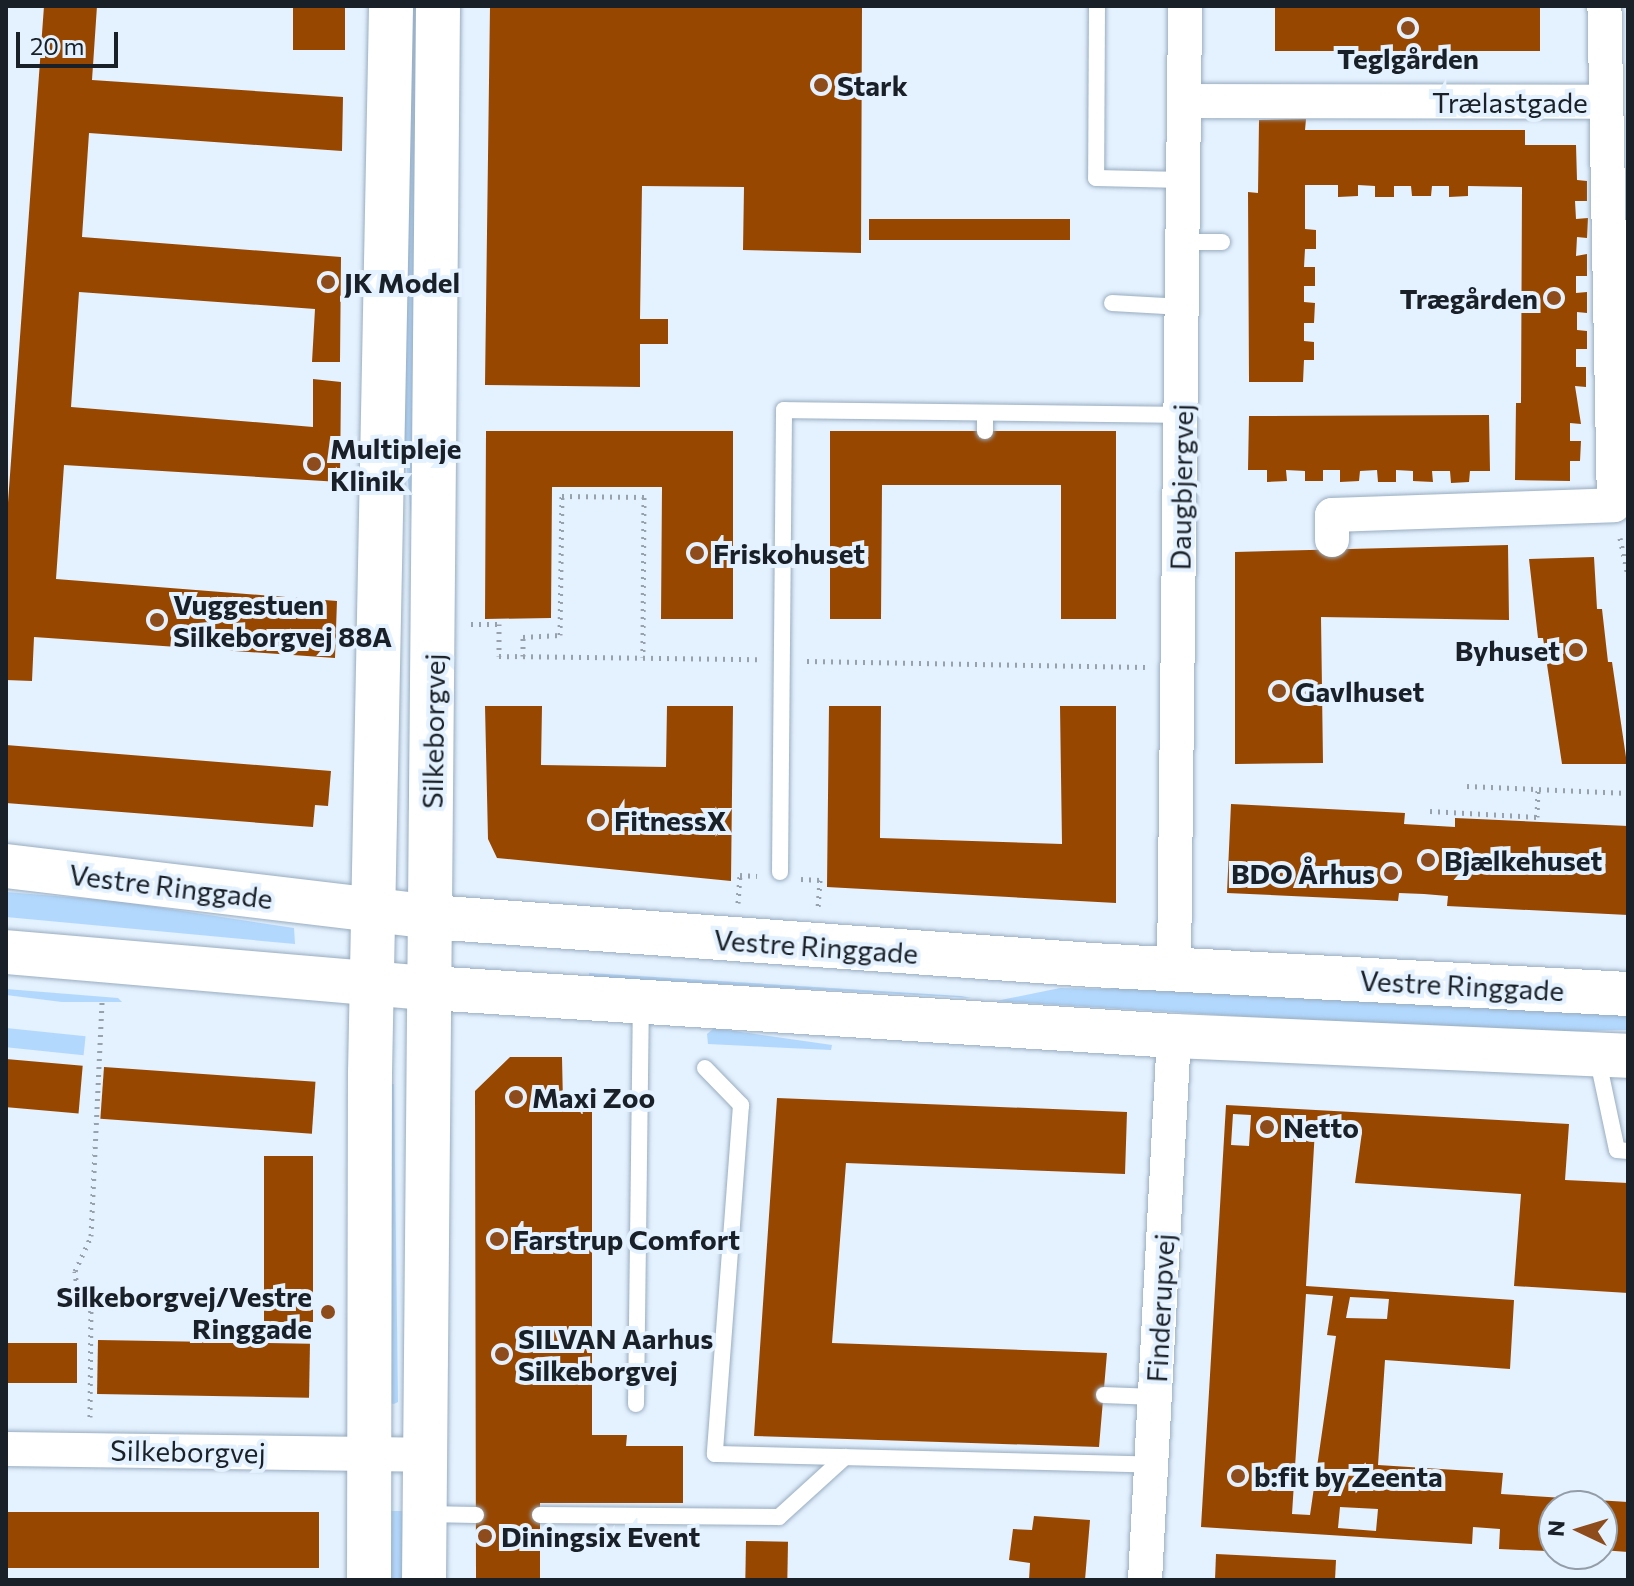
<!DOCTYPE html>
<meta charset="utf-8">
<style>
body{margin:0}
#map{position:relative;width:1634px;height:1586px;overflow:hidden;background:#e4f1fe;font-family:Commissioner,sans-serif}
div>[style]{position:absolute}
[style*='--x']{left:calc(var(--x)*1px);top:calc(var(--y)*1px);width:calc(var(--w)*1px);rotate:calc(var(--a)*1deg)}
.green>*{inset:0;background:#b2d8fd;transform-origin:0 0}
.building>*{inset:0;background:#974700;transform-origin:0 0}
.path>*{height:5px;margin-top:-2.5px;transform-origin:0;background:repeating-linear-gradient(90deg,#98a2ad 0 2px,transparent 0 8px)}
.roads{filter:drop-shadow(0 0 2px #98acc0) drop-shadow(0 0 2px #98acc0)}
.lane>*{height:16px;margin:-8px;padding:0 8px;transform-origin:8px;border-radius:8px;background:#fff}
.street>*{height:34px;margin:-17px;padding:0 17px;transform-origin:17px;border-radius:17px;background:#fff}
.secondary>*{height:44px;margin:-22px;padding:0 22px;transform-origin:22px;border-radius:22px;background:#fff}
.dots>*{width:22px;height:22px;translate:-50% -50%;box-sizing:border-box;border:4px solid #e4f1fe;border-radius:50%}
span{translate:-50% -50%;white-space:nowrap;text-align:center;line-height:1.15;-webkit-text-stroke:8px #e4f1fe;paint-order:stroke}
.poi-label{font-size:28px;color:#192028;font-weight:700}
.left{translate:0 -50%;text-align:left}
.right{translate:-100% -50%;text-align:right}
.street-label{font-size:28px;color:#192028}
.frame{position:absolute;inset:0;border:8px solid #192028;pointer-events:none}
.north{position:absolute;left:1538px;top:1490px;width:80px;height:80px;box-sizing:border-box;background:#e4f1fe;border:2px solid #939da8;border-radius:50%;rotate:274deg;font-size:22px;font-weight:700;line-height:32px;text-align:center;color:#192028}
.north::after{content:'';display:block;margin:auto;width:28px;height:36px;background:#8e4b1b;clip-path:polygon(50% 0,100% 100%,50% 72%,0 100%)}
.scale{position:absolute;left:16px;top:32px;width:102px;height:36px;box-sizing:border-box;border:4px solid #192028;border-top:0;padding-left:10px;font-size:24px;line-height:28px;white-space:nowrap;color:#192028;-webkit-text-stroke:6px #e4f1fe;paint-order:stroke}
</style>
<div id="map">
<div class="green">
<i style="clip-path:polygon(410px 6px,417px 6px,415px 810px,408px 810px,412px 529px,404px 434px)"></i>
<i style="clip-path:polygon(6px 892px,117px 901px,294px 928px,295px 944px,6px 917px)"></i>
<i style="clip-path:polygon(589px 973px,961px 996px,972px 998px,589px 977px)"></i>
<i style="clip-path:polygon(1119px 982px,1628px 1012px,1628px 1030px,1505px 1033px,996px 1001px,1060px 988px,1110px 989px)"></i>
<i style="clip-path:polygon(6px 989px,118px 998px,122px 1002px,62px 1002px,6px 995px)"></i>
<i style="left:6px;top:1028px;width:80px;height:19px;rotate:6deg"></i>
<i style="clip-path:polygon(714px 1028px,832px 1045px,831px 1050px,708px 1044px,707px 1034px)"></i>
<i style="clip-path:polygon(389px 1084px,394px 1084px,398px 1402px,394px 1404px,389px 1403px)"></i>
<i style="left:390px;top:1511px;width:15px;height:69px"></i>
</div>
<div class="building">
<i style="clip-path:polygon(44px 6px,97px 6px,92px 80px,343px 97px,342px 151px,89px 133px,82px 237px,341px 257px,340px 362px,312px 362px,315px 309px,79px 292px,71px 407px,313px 427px,313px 379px,341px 382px,340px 482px,64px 465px,56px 579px,337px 601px,335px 658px,34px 637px,32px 681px,6px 680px,6px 530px)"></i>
<i style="left:293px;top:6px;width:52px;height:44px"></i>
<i style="clip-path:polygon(490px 6px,862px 6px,861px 253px,743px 250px,744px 187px,642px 186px,640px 319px,668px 319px,668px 344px,640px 344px,640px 387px,485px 385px)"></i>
<i style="left:1275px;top:6px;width:265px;height:45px"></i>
<i style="clip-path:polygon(1306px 119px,1305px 130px,1525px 130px,1525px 145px,1576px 145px,1577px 180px,1587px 181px,1587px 201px,1575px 201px,1576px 219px,1588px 218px,1587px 238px,1577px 237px,1576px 256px,1587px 254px,1587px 276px,1576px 276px,1576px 293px,1587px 292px,1587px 313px,1577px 312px,1577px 330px,1587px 331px,1587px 349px,1576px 349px,1576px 367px,1586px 367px,1586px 387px,1575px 386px,1581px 424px,1570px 423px,1570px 441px,1581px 441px,1580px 461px,1570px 461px,1570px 481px,1515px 480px,1516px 403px,1521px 403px,1522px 187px,1468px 186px,1468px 196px,1449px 197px,1449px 186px,1432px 186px,1431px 196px,1412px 196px,1411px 186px,1394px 186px,1394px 197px,1375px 197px,1375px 186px,1358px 185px,1358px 196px,1338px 197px,1338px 185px,1305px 185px,1305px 229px,1316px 230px,1316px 249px,1305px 249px,1304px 267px,1315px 267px,1315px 286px,1304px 286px,1304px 302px,1315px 303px,1314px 323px,1304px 323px,1304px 341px,1314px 342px,1314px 360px,1304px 360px,1303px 382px,1249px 382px,1248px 192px,1258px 193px,1259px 120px)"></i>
<i style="left:869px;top:219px;width:201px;height:21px"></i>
<i style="clip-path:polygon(1489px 415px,1490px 471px,1470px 471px,1469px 482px,1451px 483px,1450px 471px,1432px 471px,1433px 482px,1413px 481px,1413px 471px,1396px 470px,1396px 482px,1378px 482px,1377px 470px,1360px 471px,1359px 481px,1340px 482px,1340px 470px,1323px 470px,1323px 481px,1305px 481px,1305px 471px,1286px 470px,1287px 481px,1267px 482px,1267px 470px,1248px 470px,1249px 416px)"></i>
<i style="clip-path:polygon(486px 431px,733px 431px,733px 619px,661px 619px,662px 487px,552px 487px,551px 618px,485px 619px)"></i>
<i style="clip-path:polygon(830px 431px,1116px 431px,1116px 619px,1061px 619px,1061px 485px,882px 485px,881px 619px,830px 619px)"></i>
<i style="clip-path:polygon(1508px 545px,1509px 620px,1321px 617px,1323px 763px,1235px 764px,1235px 552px)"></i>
<i style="clip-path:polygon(1594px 557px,1597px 609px,1602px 609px,1608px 662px,1612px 662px,1627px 764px,1562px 764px,1543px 638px,1538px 638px,1529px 559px)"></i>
<i style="clip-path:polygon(485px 706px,542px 706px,541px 765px,666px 767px,667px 706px,733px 706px,731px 881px,497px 858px,488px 839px)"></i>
<i style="clip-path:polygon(829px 706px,881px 706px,880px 838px,1062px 844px,1060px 706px,1116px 706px,1116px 903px,827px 887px)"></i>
<i style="clip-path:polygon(6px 745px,331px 771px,328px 806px,315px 805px,313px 827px,6px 803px)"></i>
<i style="clip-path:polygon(1231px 804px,1405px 813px,1404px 824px,1455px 827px,1455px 818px,1628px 826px,1628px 915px,1447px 906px,1448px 896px,1424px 894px,1399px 893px,1398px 901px,1227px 893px)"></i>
<i style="clip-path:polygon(510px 1057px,562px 1057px,563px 1103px,592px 1104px,592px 1435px,627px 1435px,626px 1446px,683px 1446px,683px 1503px,540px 1503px,540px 1580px,476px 1580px,475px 1091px)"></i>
<i style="left:6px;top:1059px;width:77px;height:48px;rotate:5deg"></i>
<i style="left:104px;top:1067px;width:212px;height:52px;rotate:4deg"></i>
<i style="clip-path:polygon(777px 1098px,1127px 1112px,1125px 1174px,846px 1163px,832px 1343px,1107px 1353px,1099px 1447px,754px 1436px)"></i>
<i style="clip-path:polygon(evenodd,1226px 1105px,1569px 1124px,1565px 1180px,1628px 1183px,1628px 1293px,1514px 1286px,1521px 1194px,1355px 1183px,1362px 1132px,1315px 1129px,1306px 1286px,1514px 1300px,1510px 1369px,1385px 1360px,1378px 1465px,1503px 1473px,1501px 1494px,1628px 1502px,1628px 1552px,1602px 1550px,1602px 1506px,1554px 1506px,1554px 1547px,1547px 1551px,1499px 1549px,1500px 1529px,1473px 1527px,1472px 1544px,1201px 1527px,1226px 1105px,1233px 1114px,1251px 1115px,1249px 1146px,1231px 1145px,1233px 1114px,1226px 1105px,1306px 1294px,1333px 1296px,1327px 1335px,1336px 1336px,1310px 1515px,1292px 1514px,1306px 1294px,1226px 1105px,1350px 1297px,1389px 1299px,1387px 1319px,1346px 1318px,1350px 1297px,1226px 1105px,1340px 1507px,1378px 1509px,1376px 1531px,1338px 1528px,1340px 1507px)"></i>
<i style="left:264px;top:1156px;width:49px;height:166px"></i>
<i style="left:98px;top:1340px;width:212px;height:54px;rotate:1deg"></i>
<i style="left:77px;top:1343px;width:40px;height:71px;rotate:90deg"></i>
<i style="left:6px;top:1512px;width:313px;height:56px"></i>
<i style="clip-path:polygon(1034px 1516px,1090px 1520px,1085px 1580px,1029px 1580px,1030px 1563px,1009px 1560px,1013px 1529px,1032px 1530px)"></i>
<i style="left:746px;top:1541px;width:42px;height:39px;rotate:1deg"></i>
<i style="clip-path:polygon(1216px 1554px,1336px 1560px,1335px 1580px,1215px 1580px)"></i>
</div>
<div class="path">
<i style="--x:1620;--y:538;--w:39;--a:78"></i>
<i style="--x:471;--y:624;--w:28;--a:0"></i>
<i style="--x:499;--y:624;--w:32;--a:90"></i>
<i style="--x:499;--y:656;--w:258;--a:0.7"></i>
<i style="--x:523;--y:656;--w:19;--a:-90"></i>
<i style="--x:523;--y:637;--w:37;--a:-3"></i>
<i style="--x:560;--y:635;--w:139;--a:-89.2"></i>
<i style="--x:562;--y:496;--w:82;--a:0.7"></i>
<i style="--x:644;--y:497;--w:160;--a:90.4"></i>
<i style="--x:807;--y:661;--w:338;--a:1"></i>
<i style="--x:1467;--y:786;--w:161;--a:2.5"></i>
<i style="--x:1430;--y:811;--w:107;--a:3.2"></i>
<i style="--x:1537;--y:817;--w:28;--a:-88"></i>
<i style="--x:801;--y:879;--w:19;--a:3"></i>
<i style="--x:820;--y:880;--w:28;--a:94"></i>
<i style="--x:738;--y:903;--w:28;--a:-86"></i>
<i style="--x:740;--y:875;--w:17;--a:3"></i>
<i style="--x:90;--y:1417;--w:106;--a:-89.5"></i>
<i style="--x:91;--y:1311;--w:27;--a:-121"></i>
<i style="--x:77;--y:1288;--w:17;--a:-97"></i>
<i style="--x:75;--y:1271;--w:38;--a:-65"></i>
<i style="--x:91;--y:1236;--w:237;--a:-87.3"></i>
</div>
<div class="roads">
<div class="lane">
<i style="--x:1097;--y:6;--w:172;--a:90.3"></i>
<i style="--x:1096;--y:178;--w:87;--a:1.3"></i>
<i style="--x:1183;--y:242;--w:39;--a:0"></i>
<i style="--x:1112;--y:303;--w:71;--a:3.2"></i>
<i style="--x:985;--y:431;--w:18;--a:-90"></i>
<i style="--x:780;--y:872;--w:462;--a:-89.5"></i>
<i style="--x:784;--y:410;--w:398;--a:0.7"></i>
<i style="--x:1597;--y:1056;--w:96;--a:78"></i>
<i style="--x:1617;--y:1150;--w:11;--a:5"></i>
<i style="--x:705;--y:1068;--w:52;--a:45.8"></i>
<i style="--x:741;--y:1105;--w:350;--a:94.3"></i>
<i style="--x:715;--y:1454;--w:436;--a:1.4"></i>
<i style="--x:1104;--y:1395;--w:51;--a:2.2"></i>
<i style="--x:636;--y:1404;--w:401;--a:-89.3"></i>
<i style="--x:426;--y:1514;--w:50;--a:1.1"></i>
<i style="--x:540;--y:1515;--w:239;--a:0.5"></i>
<i style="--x:779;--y:1517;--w:89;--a:-42.3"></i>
</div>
<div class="street">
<i style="--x:1184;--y:101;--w:420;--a:0.1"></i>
<i style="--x:1332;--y:540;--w:25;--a:-90"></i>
<i style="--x:1332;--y:515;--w:282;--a:-2"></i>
<i style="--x:1614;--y:505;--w:499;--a:-91.1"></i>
<i style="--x:1174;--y:968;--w:962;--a:-89.34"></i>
<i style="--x:6;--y:1449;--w:418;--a:0.8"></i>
<i style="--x:1145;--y:1580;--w:545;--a:-86.95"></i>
</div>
<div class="secondary">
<i style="--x:6;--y:866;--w:428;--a:6.8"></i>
<i style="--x:431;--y:917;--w:663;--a:4.15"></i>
<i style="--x:1092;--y:965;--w:537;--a:3.1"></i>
<i style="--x:6;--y:952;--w:426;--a:4.9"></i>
<i style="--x:430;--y:988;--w:746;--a:3.69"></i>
<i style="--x:1174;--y:1036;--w:454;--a:2.5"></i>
<i style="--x:369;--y:1580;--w:507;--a:-89.89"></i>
<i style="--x:370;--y:1073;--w:1067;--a:-88.87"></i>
<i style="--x:424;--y:1580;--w:1574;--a:-89.49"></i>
</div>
</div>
<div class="dots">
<i style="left:1408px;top:28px;background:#8e4b1b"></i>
<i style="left:821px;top:85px;background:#8e4b1b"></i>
<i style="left:328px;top:282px;background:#8e4b1b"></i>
<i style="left:1554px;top:298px;background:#8e4b1b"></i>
<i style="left:314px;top:464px;background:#8e4b1b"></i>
<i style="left:697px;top:553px;background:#8e4b1b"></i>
<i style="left:157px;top:620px;background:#8e4b1b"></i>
<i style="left:1576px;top:650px;background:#8e4b1b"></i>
<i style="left:1279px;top:691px;background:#8e4b1b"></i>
<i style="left:598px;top:820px;background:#8e4b1b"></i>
<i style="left:1428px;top:860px;background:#8e4b1b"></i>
<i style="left:1391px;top:873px;background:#8e4b1b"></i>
<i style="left:516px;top:1097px;background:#8e4b1b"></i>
<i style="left:1267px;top:1127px;background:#8e4b1b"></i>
<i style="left:497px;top:1239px;background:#8e4b1b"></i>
<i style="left:328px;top:1312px;background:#8e4b1b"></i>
<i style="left:502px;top:1354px;background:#8e4b1b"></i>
<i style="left:1238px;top:1476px;background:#8e4b1b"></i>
<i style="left:485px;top:1536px;background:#8e4b1b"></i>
</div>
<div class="poi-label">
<span style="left:1408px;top:58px">Teglgården</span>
<span class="left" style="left:837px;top:85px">Stark</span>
<span class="left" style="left:344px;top:282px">JK Model</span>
<span class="right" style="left:1538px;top:298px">Trægården</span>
<span class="left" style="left:330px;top:464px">Multipleje<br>Klinik</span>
<span class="left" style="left:713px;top:553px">Friskohuset</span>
<span class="left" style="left:173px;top:620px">Vuggestuen<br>Silkeborgvej 88A</span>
<span class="right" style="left:1560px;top:650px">Byhuset</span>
<span class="left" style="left:1295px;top:691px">Gavlhuset</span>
<span class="left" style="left:614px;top:820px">FitnessX</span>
<span class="left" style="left:1444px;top:860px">Bjælkehuset</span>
<span class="right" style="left:1375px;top:873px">BDO Århus</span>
<span class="left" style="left:532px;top:1097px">Maxi Zoo</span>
<span class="left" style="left:1283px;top:1127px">Netto</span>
<span class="left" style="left:513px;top:1239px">Farstrup Comfort</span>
<span class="right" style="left:312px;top:1312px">Silkeborgvej/Vestre<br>Ringgade</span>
<span class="left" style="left:518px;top:1354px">SILVAN Aarhus<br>Silkeborgvej</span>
<span class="left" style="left:1254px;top:1476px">b:fit by Zeenta</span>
<span class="left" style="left:501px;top:1536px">Diningsix Event</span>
</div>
<div class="street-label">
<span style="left:1510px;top:102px">Trælastgade</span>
<span style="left:1181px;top:487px;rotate:-89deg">Daugbjergvej</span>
<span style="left:433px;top:731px;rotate:-89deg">Silkeborgvej</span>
<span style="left:171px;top:886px;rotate:7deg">Vestre Ringgade</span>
<span style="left:816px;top:946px;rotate:4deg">Vestre Ringgade</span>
<span style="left:1462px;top:985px;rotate:3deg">Vestre Ringgade</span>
<span style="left:1160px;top:1308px;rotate:-87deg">Finderupvej</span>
<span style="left:188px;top:1451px;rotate:1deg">Silkeborgvej</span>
</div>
<div class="frame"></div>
<div class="north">N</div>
<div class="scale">20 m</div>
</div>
